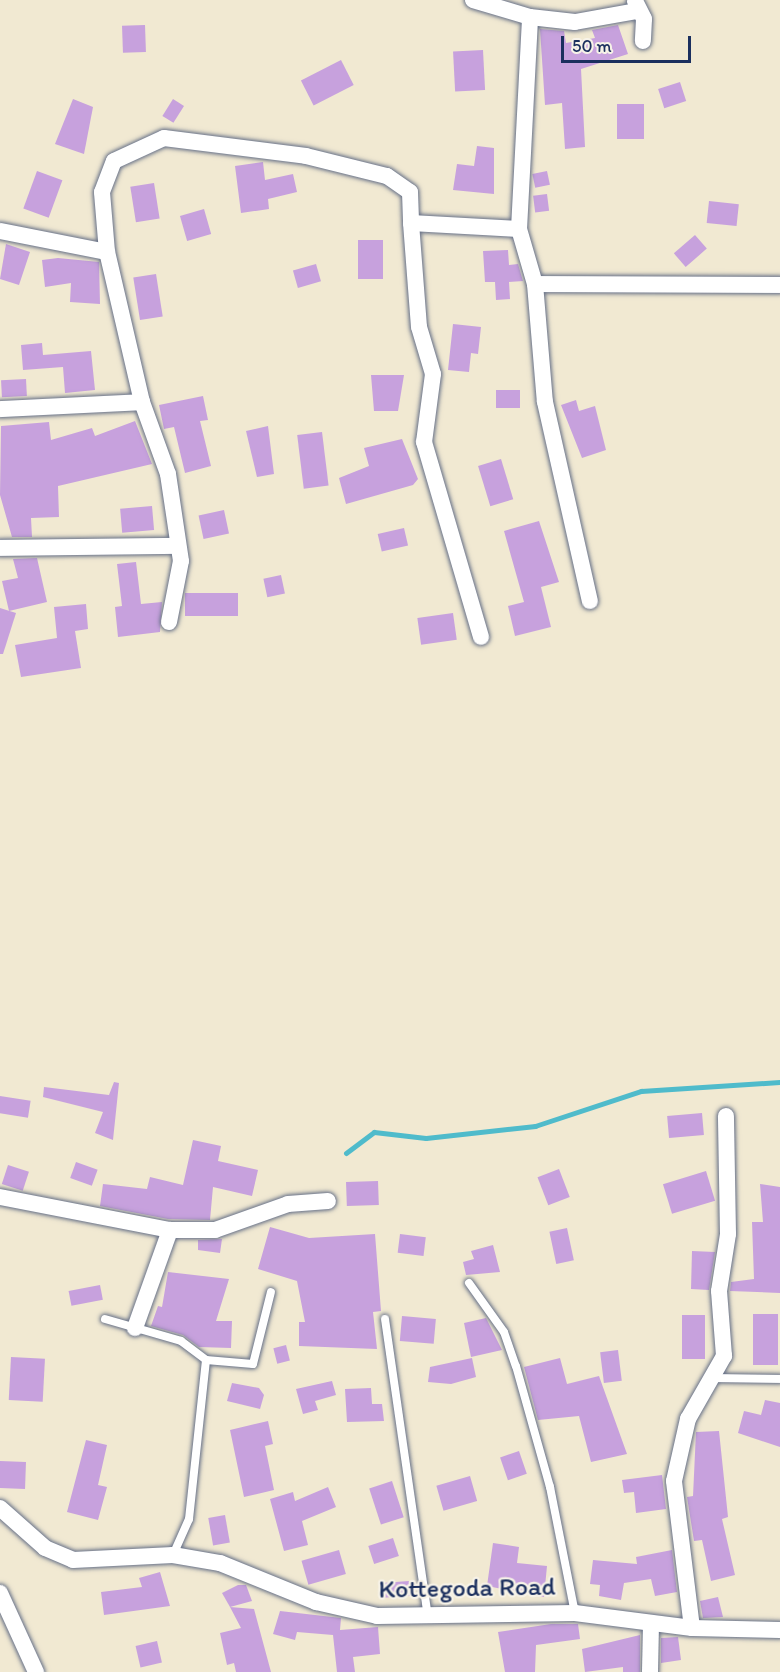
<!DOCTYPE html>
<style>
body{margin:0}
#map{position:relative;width:780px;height:1672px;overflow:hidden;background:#f1e9d2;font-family:Itim,sans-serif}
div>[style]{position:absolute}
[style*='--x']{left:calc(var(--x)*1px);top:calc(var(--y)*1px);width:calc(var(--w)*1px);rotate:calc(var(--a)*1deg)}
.stream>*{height:5px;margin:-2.5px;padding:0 2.5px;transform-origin:2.5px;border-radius:2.5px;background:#4fbbcb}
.building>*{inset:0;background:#c7a1dd;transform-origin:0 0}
.roads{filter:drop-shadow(0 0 2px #667087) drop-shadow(0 0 2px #667087)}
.lane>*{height:8px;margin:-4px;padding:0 4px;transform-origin:4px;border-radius:4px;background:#fff}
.street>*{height:16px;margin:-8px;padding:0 8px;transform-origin:8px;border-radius:8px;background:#fff}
span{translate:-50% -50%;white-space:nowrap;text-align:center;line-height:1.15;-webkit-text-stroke:4.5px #f7f3e8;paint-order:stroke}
.street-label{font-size:26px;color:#1b2f5e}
.scale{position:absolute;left:561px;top:36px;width:130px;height:27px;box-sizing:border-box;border:3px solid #1b2f5e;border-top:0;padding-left:8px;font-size:18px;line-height:21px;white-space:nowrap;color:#1b2f5e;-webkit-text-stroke:4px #f7f3e8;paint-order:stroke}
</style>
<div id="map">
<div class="stream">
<i style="--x:346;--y:1153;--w:35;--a:-37"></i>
<i style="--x:374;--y:1132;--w:52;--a:6.6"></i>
<i style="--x:426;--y:1138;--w:110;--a:-6.3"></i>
<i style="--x:535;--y:1126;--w:112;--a:-18.3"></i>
<i style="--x:641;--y:1091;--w:139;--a:-3.7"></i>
</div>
<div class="building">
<i style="left:145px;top:25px;width:27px;height:23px;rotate:88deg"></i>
<i style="clip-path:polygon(618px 25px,628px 54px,581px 69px,585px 147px,565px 149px,562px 103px,545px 105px,540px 29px,564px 31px,566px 43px,595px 38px,592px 30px)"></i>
<i style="left:483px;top:50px;width:40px;height:30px;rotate:87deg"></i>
<i style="left:341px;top:60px;width:28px;height:45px;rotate:63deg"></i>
<i style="left:680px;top:82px;width:20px;height:23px;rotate:72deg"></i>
<i style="clip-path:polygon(73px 99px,93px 107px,84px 154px,55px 144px)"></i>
<i style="left:173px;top:99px;width:13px;height:20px;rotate:32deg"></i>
<i style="left:617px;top:104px;width:27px;height:35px"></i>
<i style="clip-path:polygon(477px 146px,494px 148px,494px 194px,453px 190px,457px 164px,474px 166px)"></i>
<i style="clip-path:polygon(263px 162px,265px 180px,293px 174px,297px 192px,268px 199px,269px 209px,241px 213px,235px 166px)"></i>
<i style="left:37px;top:171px;width:27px;height:40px;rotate:20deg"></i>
<i style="left:547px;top:171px;width:14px;height:15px;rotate:78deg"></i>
<i style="left:154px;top:183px;width:36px;height:24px;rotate:81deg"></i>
<i style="left:547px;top:194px;width:17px;height:14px;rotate:83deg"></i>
<i style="left:709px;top:201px;width:30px;height:22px;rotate:6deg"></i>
<i style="left:204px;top:209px;width:26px;height:25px;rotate:74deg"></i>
<i style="left:695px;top:235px;width:18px;height:28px;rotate:49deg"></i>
<i style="left:358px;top:240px;width:25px;height:39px"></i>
<i style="clip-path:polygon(6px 244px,30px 252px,19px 285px,0 279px)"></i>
<i style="clip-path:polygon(508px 250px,509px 265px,518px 264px,523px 281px,509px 282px,510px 299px,496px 300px,495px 282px,485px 282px,483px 251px)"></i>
<i style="clip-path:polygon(58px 258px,99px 262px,100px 304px,70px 302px,71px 283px,45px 287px,42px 260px)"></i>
<i style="left:316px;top:264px;width:18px;height:24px;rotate:74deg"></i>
<i style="left:156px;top:274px;width:43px;height:23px;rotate:81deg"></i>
<i style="clip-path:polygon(453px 324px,481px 327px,478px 354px,471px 353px,469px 372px,448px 370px)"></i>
<i style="clip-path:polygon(42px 343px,43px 355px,91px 351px,95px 390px,65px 393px,63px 367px,23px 370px,21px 345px)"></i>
<i style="clip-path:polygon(371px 375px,404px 375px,398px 411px,374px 411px)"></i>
<i style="left:26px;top:379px;width:17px;height:25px;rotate:87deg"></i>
<i style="left:496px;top:390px;width:24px;height:18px"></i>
<i style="clip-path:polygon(203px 396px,208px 420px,200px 421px,211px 466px,185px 473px,174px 427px,164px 429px,159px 405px)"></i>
<i style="clip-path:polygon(576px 400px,579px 411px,595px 406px,606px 450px,582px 458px,561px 405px)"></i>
<i style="clip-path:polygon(135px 421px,152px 464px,58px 486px,59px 517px,31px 518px,32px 537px,12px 537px,0 495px,1px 426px,49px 422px,51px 440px,92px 428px,95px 436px)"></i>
<i style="clip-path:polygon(268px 426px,274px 474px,257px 477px,246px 431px)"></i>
<i style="left:322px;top:432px;width:54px;height:25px;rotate:83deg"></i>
<i style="clip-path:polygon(402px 439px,418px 479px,413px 485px,346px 504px,339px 478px,369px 466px,364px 448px)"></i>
<i style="left:501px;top:459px;width:42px;height:24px;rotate:73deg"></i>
<i style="left:152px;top:506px;width:24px;height:32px;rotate:85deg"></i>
<i style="left:224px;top:510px;width:24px;height:26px;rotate:78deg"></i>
<i style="clip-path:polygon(539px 521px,559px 582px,541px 587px,551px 627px,515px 636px,508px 606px,524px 602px,504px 531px)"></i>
<i style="left:404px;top:528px;width:18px;height:27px;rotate:77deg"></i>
<i style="clip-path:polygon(37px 558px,47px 602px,9px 611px,2px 581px,18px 578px,13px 559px)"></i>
<i style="clip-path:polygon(136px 562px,141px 604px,162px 602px,160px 632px,118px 637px,115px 607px,122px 606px,117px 564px)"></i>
<i style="left:281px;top:575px;width:19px;height:18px;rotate:78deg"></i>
<i style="left:185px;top:593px;width:53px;height:23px"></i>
<i style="clip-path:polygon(86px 604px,88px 629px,75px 631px,81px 668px,21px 677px,15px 645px,57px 638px,54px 607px)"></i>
<i style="clip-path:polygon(0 608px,16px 613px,3px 654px,0 654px)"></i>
<i style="left:453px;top:613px;width:27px;height:36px;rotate:82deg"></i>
<i style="clip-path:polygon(114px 1082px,119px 1083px,113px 1140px,95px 1133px,103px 1112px,43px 1097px,44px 1087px,109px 1095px)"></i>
<i style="left:0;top:1096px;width:31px;height:17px;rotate:9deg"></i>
<i style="left:702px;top:1113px;width:22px;height:35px;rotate:85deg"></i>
<i style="clip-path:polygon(193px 1140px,221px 1146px,218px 1161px,258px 1170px,252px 1196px,213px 1187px,210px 1220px,168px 1219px,100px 1206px,103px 1184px,147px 1189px,150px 1177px,183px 1185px)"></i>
<i style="left:76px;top:1162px;width:23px;height:17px;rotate:20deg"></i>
<i style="left:8px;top:1165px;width:22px;height:20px;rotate:18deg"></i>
<i style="left:559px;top:1169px;width:30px;height:23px;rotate:69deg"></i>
<i style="left:706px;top:1171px;width:31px;height:45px;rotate:73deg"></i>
<i style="left:378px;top:1181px;width:24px;height:32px;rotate:88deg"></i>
<i style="clip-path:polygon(760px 1184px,780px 1187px,780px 1293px,730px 1291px,731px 1282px,754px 1279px,752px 1222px,763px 1222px)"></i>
<i style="clip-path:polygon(270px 1227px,309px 1238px,375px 1234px,381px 1311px,373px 1312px,377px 1349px,299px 1346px,299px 1322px,305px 1322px,297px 1281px,258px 1269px)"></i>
<i style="left:567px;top:1228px;width:33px;height:18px;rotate:78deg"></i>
<i style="left:400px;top:1234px;width:26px;height:19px;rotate:7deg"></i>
<i style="clip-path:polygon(222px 1239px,220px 1253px,198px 1250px,198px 1240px)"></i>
<i style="clip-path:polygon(493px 1245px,500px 1272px,466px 1275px,463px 1262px,474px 1259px,471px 1251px)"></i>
<i style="clip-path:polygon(692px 1251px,715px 1252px,709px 1290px,691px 1289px)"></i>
<i style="clip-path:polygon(168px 1272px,229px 1279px,216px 1321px,232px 1321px,231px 1348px,199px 1347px,183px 1335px,151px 1326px,158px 1306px,162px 1307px)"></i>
<i style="left:100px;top:1285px;width:15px;height:32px;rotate:79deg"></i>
<i style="left:753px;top:1314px;width:25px;height:51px"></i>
<i style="left:682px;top:1315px;width:23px;height:44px"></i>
<i style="left:402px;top:1316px;width:34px;height:25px;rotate:5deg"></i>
<i style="clip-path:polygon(486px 1318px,502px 1350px,471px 1357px,464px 1323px)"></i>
<i style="left:286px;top:1345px;width:16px;height:13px;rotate:76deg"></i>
<i style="left:618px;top:1350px;width:31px;height:18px;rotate:83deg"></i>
<i style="left:11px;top:1357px;width:34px;height:43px;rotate:3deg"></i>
<i style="clip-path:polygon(472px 1358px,476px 1377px,451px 1384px,428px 1382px,430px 1367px)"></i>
<i style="clip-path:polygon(560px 1358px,567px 1384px,599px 1376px,627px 1454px,591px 1462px,579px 1416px,538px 1420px,524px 1367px)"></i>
<i style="clip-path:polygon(332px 1381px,336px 1395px,315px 1401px,318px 1410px,303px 1414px,296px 1389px)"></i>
<i style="clip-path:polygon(232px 1383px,259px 1388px,264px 1395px,260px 1409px,227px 1401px)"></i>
<i style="clip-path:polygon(371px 1388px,372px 1404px,382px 1404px,384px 1421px,347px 1422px,345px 1389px)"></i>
<i style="clip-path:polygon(765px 1400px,780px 1403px,780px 1447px,738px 1433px,744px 1411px,761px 1415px)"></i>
<i style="clip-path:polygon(268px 1421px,273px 1444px,265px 1446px,274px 1490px,244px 1497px,230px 1430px)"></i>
<i style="clip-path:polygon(719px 1431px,728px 1517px,722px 1519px,735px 1575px,711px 1581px,702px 1540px,694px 1541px,687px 1497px,693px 1496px,696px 1432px)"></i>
<i style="clip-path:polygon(86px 1440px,107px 1445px,98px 1485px,107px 1487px,98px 1520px,67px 1512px)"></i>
<i style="left:519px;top:1451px;width:24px;height:20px;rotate:71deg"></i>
<i style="left:0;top:1461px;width:26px;height:27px;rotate:2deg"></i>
<i style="clip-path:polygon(662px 1475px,666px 1509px,636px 1513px,634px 1492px,624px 1493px,622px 1480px)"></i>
<i style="left:470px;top:1476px;width:26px;height:35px;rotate:74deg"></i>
<i style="left:392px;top:1481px;width:38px;height:24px;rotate:72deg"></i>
<i style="clip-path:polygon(328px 1487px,336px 1507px,302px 1521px,308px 1545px,284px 1551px,270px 1499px,293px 1492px,295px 1501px)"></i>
<i style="left:225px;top:1515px;width:28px;height:17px;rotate:80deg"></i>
<i style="left:393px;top:1538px;width:19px;height:26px;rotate:72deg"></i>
<i style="clip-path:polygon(493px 1543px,519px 1547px,517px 1563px,547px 1566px,544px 1597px,487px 1586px)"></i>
<i style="left:339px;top:1550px;width:25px;height:39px;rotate:74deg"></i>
<i style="clip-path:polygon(672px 1550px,677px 1592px,655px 1596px,651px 1579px,624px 1583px,621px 1600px,599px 1596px,600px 1585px,590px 1584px,593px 1560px,637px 1564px,636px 1557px)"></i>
<i style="clip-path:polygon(160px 1572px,170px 1606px,104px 1615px,101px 1592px,142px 1587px,139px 1578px)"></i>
<i style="left:409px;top:1581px;width:15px;height:27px;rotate:86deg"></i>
<i style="clip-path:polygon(238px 1585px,246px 1585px,252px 1601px,230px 1607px,222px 1593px)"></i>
<i style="clip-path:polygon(718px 1597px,723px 1617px,703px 1618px,700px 1601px)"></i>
<i style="clip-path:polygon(230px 1607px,254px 1609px,271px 1672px,236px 1672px,234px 1663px,227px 1665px,220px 1633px,241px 1628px)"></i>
<i style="clip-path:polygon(280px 1611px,341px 1618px,340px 1630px,378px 1627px,380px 1654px,353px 1657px,355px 1672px,337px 1672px,333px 1635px,297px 1632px,295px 1640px,273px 1634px)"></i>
<i style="clip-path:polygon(551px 1624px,578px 1624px,580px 1639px,536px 1645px,535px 1672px,505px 1672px,498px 1632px)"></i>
<i style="clip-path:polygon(640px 1635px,640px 1672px,623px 1672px,623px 1667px,585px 1672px,582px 1649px)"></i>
<i style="clip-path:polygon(678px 1637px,681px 1660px,661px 1663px,661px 1638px)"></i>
<i style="left:157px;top:1641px;width:22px;height:22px;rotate:77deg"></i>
</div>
<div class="roads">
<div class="lane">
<i style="--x:469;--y:1283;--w:60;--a:54.5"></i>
<i style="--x:504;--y:1332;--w:36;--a:71"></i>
<i style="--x:516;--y:1366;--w:126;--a:74.3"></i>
<i style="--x:550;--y:1487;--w:128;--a:78.8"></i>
<i style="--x:105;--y:1319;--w:79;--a:16.1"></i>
<i style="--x:181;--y:1341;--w:31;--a:37"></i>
<i style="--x:206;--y:1360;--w:160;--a:96.1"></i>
<i style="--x:189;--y:1519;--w:39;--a:114"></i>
<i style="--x:385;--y:1319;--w:302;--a:81.8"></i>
<i style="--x:206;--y:1360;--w:47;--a:4.9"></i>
<i style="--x:253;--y:1364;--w:74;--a:-76"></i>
<i style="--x:715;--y:1378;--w:65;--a:0.9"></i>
</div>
<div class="street">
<i style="--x:473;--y:0;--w:59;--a:16.6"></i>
<i style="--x:530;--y:17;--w:45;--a:6.3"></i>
<i style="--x:575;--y:22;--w:62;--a:-10.2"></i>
<i style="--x:635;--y:1;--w:20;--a:63"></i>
<i style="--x:644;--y:19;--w:22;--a:93"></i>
<i style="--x:411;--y:223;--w:104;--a:85.6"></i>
<i style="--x:419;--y:327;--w:49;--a:73.4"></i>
<i style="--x:433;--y:374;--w:69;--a:97.5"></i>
<i style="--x:424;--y:442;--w:203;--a:73.7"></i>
<i style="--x:519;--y:229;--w:212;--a:-87"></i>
<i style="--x:0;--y:231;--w:109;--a:11.1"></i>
<i style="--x:535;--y:284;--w:118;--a:85.2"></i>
<i style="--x:545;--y:402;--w:204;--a:77.3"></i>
<i style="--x:0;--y:409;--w:142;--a:-2.8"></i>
<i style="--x:0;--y:548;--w:176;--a:-0.7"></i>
<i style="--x:169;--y:622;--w:62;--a:-78.9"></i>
<i style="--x:181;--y:561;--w:88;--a:-98.5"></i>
<i style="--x:168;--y:474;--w:77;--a:-109.9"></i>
<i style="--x:142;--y:402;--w:154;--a:-103.1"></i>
<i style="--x:107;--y:252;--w:60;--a:-94.8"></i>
<i style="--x:102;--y:192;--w:33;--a:-69"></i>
<i style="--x:114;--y:161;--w:55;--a:-24.7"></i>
<i style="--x:164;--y:138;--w:143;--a:7.2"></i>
<i style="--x:306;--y:156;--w:83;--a:13.9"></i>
<i style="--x:387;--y:176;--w:28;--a:35"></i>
<i style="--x:410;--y:192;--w:31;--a:88"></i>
<i style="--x:411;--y:223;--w:108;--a:3.2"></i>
<i style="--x:519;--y:229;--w:57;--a:73.8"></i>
<i style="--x:535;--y:284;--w:245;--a:0.2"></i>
<i style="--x:0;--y:1197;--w:173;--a:11"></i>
<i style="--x:170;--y:1230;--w:45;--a:0"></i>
<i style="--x:215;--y:1230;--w:77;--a:-19.6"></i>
<i style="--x:288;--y:1204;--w:40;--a:-4.3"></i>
<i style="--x:135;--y:1328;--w:104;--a:-70.3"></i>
<i style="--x:0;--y:1508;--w:60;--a:41.6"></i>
<i style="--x:45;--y:1548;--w:30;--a:23"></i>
<i style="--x:73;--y:1560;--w:100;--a:-2.9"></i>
<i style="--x:173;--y:1555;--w:48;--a:9.7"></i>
<i style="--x:220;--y:1563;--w:104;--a:22.1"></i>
<i style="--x:316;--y:1602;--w:63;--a:12.9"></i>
<i style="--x:377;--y:1616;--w:198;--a:-0.9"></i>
<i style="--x:575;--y:1613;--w:118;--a:7.3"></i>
<i style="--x:692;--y:1628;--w:88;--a:1.3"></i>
<i style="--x:0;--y:1593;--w:87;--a:65.5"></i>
<i style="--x:692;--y:1628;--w:148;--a:-97"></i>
<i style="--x:674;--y:1481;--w:64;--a:-77.3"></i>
<i style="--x:688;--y:1419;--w:73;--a:-60.3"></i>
<i style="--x:724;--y:1356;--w:65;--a:-94.4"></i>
<i style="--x:719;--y:1291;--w:58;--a:-81"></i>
<i style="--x:728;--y:1234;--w:118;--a:-91"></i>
<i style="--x:650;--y:1672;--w:49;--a:-88.8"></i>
</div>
</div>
<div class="street-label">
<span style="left:467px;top:1588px;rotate:-1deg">Kottegoda Road</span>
</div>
<div class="scale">50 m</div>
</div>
